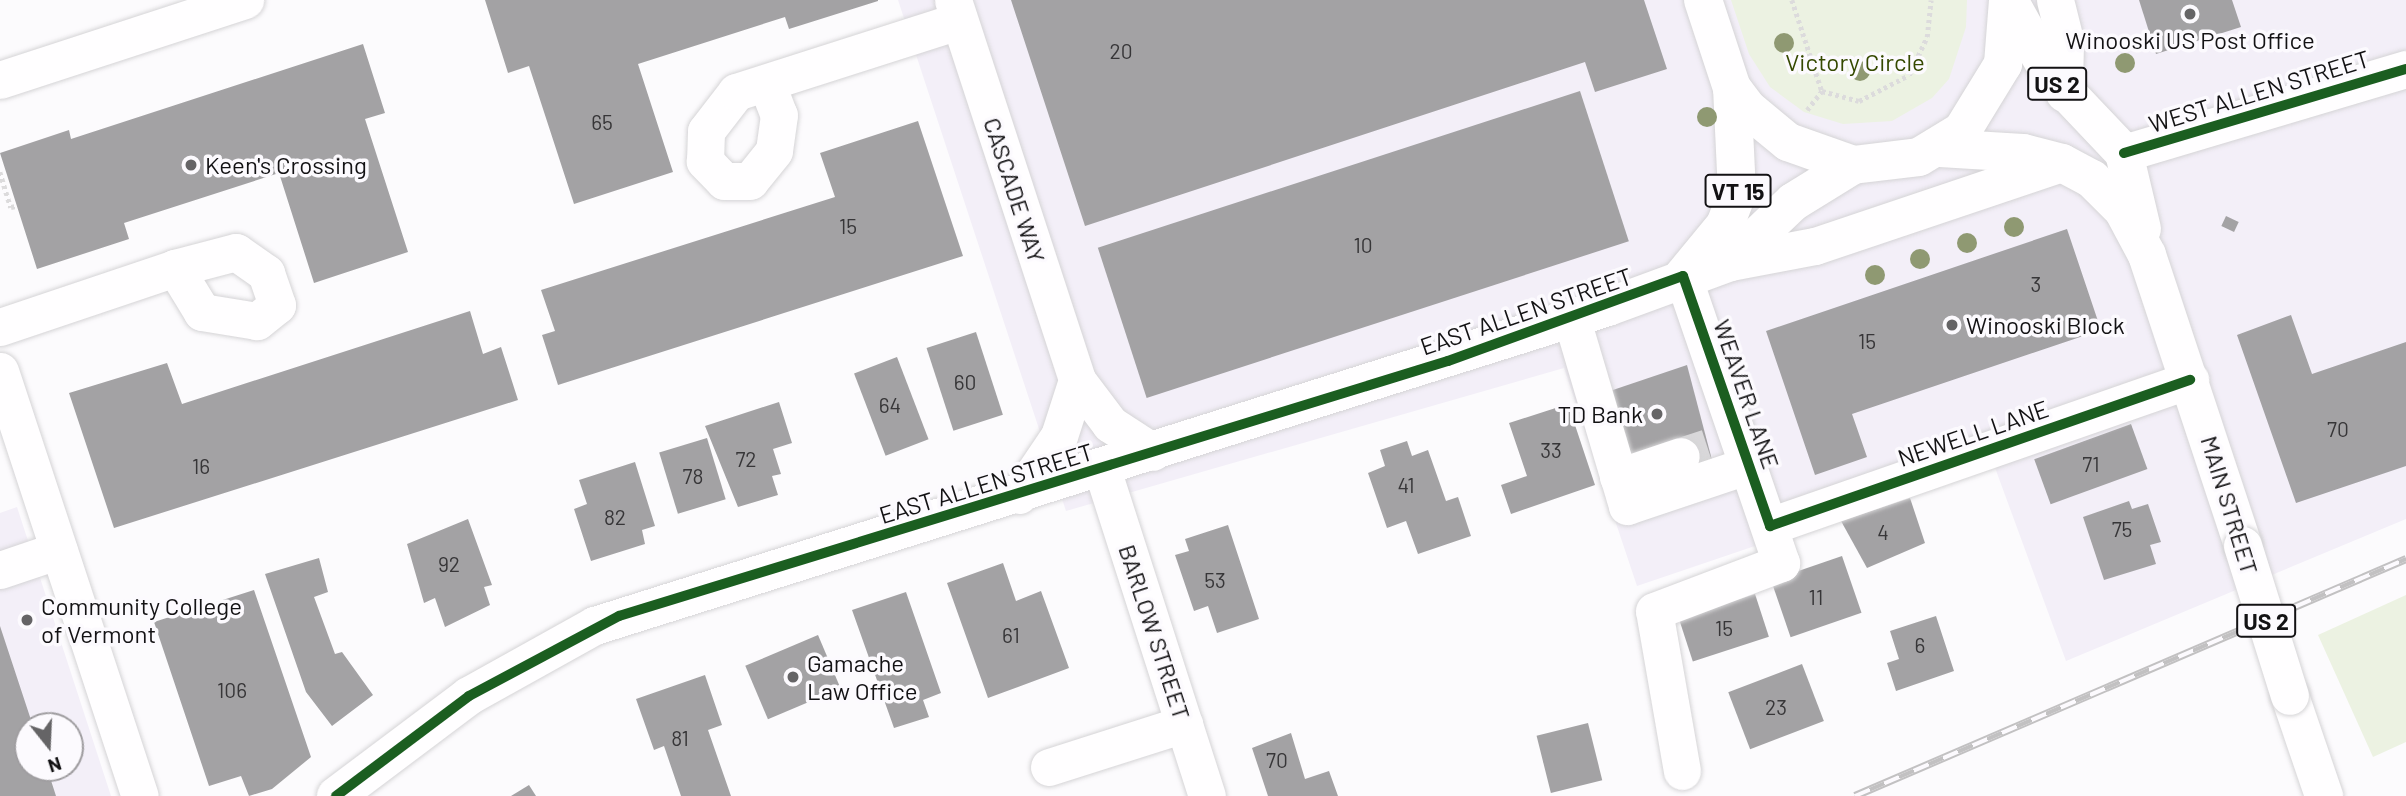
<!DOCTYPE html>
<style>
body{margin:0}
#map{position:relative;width:2406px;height:796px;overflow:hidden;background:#fcfbfd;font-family:Barlow,sans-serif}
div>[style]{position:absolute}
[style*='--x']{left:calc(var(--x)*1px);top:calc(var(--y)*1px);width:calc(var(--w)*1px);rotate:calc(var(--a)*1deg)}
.built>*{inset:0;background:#f3eff8}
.green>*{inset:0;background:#ecf2e2}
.building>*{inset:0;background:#a3a2a4;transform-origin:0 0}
.minor-tunnel>*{height:37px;margin-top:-18.5px;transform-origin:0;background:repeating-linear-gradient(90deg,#d9d8da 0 37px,transparent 0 55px)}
.path>*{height:4.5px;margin-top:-2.25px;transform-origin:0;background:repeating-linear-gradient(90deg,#dcdbdc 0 3.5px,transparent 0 7px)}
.roads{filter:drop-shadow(0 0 2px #d5d4d6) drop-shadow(0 0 2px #d5d4d6)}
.minor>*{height:37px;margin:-18.5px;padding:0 18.5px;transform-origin:18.5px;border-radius:18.5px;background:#fffeff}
.major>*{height:38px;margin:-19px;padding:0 19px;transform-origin:19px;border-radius:19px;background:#fffeff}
.rail>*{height:8px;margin-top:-4px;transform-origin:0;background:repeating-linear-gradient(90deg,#fcfafe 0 16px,#c2c1c2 0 32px);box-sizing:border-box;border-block:2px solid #c2c1c2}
.bridges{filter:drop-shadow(0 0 2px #d5d4d6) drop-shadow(0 0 2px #d5d4d6)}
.major-bridge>*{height:38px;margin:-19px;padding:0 19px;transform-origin:19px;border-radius:19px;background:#fffeff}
.cycleway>*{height:10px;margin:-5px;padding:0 5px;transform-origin:5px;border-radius:5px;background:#1b5e20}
.trees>*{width:20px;height:20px;margin:-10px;border-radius:50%;background:#8f9972}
.dots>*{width:19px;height:19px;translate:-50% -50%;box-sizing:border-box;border:4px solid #fcfafe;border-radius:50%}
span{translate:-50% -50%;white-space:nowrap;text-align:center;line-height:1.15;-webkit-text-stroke:7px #fcfafe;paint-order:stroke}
.number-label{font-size:21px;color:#373638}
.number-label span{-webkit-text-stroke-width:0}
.shield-label span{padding:2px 5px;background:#fcfafe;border:2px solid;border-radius:5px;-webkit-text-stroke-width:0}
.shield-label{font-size:23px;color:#131214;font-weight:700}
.poi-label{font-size:24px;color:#131214}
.left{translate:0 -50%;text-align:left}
.right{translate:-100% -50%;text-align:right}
.park-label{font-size:24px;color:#354900}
.street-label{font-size:24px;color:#131214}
.north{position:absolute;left:14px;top:712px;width:70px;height:70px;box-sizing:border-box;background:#fcfafe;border:2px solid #9f9da0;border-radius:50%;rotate:162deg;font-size:19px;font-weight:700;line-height:28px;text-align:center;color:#131214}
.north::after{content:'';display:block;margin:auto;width:24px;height:32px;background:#656466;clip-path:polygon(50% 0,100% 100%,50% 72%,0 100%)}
</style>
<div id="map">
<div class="built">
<i style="clip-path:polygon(898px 0,2406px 0,2406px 519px,2066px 661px,1994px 465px,1637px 586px,1564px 368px,1066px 511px)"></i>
<i style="clip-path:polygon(evenodd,17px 507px,111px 796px,0 796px,0 513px,17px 507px,28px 726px,70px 726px,70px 768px,28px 768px,28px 726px)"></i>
</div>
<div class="green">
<i style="clip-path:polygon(1731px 0,1967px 0,1966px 27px,1949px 79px,1932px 98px,1892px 121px,1843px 124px,1804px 112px,1770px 87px,1749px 54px)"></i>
<i style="clip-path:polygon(2406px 595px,2406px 742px,2373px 757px,2318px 635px)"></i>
</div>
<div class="building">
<i style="clip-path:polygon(485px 0,878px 0,878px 1px,789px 29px,785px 17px,638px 64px,673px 172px,574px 204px,529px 66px,508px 73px)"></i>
<i style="clip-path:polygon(1011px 0,1644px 0,1667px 69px,1595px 92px,1585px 62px,1085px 226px)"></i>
<i style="clip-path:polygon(2139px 0,2232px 0,2241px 27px,2156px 54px)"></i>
<i style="clip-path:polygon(363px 44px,385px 113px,365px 119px,408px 252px,314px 283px,279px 173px,124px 223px,129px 239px,37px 269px,0 153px,69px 130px,71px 139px)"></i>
<i style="left:1580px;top:91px;width:158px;height:507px;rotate:72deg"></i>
<i style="clip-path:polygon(918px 121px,963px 256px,558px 385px,542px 335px,555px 331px,541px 290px,835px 197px,820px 153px)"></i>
<i style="left:2226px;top:216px;width:14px;height:11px;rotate:25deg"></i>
<i style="clip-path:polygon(2067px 229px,2101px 330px,1852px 414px,1867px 457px,1815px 475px,1766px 331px)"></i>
<i style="clip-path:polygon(470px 311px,483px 354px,501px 347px,518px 400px,114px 528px,69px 393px,167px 363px,182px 404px)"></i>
<i style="clip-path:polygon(2291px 315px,2312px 374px,2406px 342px,2406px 466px,2296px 503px,2237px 335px)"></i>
<i style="left:976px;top:332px;width:87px;height:52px;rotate:72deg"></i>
<i style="left:897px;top:357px;width:88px;height:46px;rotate:69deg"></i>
<i style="clip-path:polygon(1687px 365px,1712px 460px,1685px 469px,1627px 462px,1604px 393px)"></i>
<i style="clip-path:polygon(779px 402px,792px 443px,773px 449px,781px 474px,772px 476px,778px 495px,738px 507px,705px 426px)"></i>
<i style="clip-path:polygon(1568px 404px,1595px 485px,1511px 514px,1501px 485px,1527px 476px,1509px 423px)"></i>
<i style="left:2131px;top:424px;width:48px;height:103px;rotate:70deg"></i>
<i style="left:707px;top:438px;width:64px;height:50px;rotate:73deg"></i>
<i style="clip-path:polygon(1407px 441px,1412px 456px,1428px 450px,1446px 501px,1458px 497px,1471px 536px,1418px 554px,1406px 521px,1387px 528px,1368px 473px,1385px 466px,1380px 450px)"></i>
<i style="clip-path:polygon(635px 462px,655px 526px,642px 530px,645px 544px,591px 561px,574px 509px,587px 504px,579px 480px)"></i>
<i style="clip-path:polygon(1910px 498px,1925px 543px,1867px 568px,1841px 521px)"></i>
<i style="clip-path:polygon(2129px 501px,2132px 509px,2148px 504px,2161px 542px,2150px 545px,2156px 564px,2104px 580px,2083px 517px)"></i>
<i style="clip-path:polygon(468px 519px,492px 585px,484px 587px,490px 605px,445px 627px,435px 598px,424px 603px,407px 544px)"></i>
<i style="clip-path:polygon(1228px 525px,1259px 619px,1217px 633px,1208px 606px,1194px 611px,1175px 555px,1189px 551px,1185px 539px)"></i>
<i style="left:1842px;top:556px;width:60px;height:75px;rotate:71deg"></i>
<i style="clip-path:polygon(319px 558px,328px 592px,314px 597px,335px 654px,342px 652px,373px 695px,332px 726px,306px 692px,265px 574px)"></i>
<i style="clip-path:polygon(1003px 563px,1016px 601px,1041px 591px,1069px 668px,988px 698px,947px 583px)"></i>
<i style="clip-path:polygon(254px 590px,311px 757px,272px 789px,249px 796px,241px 776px,209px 786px,154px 622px)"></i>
<i style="clip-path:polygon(906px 592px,941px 693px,923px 700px,929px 717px,894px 728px,852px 610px)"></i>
<i style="left:1755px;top:594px;width:45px;height:80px;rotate:72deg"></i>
<i style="clip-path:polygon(1936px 616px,1954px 671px,1896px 691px,1887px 663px,1899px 659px,1890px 631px)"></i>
<i style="clip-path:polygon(0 626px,33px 726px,28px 726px,28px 768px,47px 768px,56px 796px,0 796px)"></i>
<i style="left:818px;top:635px;width:58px;height:79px;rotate:67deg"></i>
<i style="left:1802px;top:664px;width:61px;height:79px;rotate:69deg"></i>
<i style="clip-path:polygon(705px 675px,722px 725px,708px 730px,731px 796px,681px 796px,664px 746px,654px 750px,636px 699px)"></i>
<i style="left:1588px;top:723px;width:59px;height:53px;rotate:76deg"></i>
<i style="clip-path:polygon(1291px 733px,1305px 779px,1329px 771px,1338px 796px,1268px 796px,1252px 748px)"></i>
<i style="clip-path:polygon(529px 785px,536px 796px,511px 796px)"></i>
</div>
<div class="minor-tunnel">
<i style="--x:1681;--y:456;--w:28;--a:-18"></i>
</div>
<div class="path">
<i style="--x:1792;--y:0;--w:96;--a:71.8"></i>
<i style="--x:1807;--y:110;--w:24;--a:-52"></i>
<i style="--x:1822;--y:91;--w:38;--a:15"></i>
<i style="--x:1859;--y:101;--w:56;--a:-27.5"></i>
<i style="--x:1909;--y:75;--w:42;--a:-64.7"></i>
<i style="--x:1927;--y:37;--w:37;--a:-84"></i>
<i style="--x:0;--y:172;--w:37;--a:73"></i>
<i style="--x:11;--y:207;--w:5;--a:-11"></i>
</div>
<div class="roads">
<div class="minor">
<i style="--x:953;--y:0;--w:400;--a:71.9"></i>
<i style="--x:1077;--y:380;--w:55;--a:53.1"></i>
<i style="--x:1110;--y:424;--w:51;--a:33.1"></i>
<i style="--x:2055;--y:0;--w:41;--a:76"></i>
<i style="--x:2065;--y:40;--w:53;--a:91.1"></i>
<i style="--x:0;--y:80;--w:258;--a:-18.1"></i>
<i style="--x:768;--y:87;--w:30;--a:69"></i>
<i style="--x:779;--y:115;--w:36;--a:98"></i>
<i style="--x:774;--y:151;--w:38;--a:129"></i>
<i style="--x:750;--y:181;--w:26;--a:180"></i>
<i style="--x:724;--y:181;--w:28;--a:-134"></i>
<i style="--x:705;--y:161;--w:30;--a:-88"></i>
<i style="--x:706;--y:131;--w:49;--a:-52.4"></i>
<i style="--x:736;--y:92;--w:234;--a:-17.7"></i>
<i style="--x:2124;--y:153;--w:294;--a:-16.6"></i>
<i style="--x:1730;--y:262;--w:86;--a:-10.7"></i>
<i style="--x:1815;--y:246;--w:261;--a:-18.6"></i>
<i style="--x:1572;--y:320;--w:194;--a:73.5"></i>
<i style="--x:1627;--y:506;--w:129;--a:-18.6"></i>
<i style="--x:0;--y:327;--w:185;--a:-18.6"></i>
<i style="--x:175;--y:268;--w:63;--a:-14.7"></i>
<i style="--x:236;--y:252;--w:37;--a:35"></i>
<i style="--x:266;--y:273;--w:34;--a:71"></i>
<i style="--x:277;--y:305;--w:26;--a:141"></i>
<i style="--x:257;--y:321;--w:56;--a:-170.7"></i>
<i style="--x:202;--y:312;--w:52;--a:-121.5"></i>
<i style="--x:0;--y:371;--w:447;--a:71.8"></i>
<i style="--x:1102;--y:469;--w:343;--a:72.2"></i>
<i style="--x:1618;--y:477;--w:66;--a:-18.4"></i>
<i style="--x:1019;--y:495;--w:71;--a:-55.9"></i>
<i style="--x:1059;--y:436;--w:59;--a:-72.2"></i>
<i style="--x:1770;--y:526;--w:445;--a:-19.2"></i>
<i style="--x:0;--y:570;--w:62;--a:-18.7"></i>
<i style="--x:1049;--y:767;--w:142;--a:-17.7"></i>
<i style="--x:1682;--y:771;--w:162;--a:-99.9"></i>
<i style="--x:1654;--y:611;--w:136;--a:-20.7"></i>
<i style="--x:1781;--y:563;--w:303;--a:-108.9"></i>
</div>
<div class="major">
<i style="--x:1703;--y:0;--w:93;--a:71.8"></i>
<i style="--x:1732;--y:88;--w:26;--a:53"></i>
<i style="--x:1748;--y:109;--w:52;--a:39.5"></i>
<i style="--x:1788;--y:142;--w:69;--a:19.5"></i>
<i style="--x:1853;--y:165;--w:66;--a:-6.9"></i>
<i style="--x:1919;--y:157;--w:50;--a:-31.2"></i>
<i style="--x:1962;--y:131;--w:79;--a:-58.5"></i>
<i style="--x:2003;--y:64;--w:64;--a:-85.5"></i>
<i style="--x:2010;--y:2;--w:85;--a:61"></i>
<i style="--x:2051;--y:76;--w:106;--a:46.5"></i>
<i style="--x:2124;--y:153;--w:78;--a:76.7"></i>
<i style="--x:1940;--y:148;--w:83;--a:3.4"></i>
<i style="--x:2023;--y:153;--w:40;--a:14.4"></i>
<i style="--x:2062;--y:163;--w:34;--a:28"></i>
<i style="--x:2092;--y:179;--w:44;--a:45"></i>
<i style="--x:2123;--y:210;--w:51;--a:61.9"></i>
<i style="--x:2147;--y:255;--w:306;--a:71.7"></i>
<i style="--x:1683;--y:276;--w:66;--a:-50.5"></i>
<i style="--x:1725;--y:225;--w:34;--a:-69"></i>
<i style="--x:1737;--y:193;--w:105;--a:-92.7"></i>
<i style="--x:2290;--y:696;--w:106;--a:71.2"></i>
<i style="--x:336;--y:796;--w:166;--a:-36.9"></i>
<i style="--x:469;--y:696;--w:144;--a:-29.1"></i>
<i style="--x:595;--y:626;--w:1062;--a:-17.48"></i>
<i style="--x:1608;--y:307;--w:130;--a:-20.2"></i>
<i style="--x:1730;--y:262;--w:87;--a:-43.6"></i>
<i style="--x:1793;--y:202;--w:70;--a:-31.7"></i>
</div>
</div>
<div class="rail">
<i style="--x:1855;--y:796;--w:600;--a:-23.27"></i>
</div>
<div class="bridges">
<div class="major-bridge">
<i style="--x:2243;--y:546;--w:157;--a:72.6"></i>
</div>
</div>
<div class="cycleway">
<i style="--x:2124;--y:153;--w:294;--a:-16.6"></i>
<i style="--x:336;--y:796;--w:166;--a:-36.9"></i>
<i style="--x:469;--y:696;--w:170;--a:-28.1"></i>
<i style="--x:619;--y:616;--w:867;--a:-17.1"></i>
<i style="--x:1448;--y:361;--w:250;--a:-19.9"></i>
<i style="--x:1683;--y:276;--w:265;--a:70.8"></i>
<i style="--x:1770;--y:526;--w:445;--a:-19.2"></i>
</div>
<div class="trees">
<i style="left:1784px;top:43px"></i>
<i style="left:2125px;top:63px"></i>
<i style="left:1860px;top:71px"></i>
<i style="left:1707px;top:117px"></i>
<i style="left:2014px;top:227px"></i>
<i style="left:1967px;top:243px"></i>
<i style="left:1920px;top:259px"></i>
<i style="left:1875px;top:275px"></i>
</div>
<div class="dots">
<i style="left:2190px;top:14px;background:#656466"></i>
<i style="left:191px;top:165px;background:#656466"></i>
<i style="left:1952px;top:325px;background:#656466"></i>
<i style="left:1657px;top:414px;background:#656466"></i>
<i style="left:27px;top:620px;background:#656466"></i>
<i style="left:793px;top:677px;background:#656466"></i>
</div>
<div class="number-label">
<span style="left:1121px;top:51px">20</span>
<span style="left:602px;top:122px">65</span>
<span style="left:848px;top:226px">15</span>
<span style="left:1363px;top:245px">10</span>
<span style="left:2036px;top:284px">3</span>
<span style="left:1867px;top:341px">15</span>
<span style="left:965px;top:382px">60</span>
<span style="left:890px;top:405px">64</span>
<span style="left:2338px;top:429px">70</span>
<span style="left:1551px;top:450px">33</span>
<span style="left:746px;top:459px">72</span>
<span style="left:2091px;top:464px">71</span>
<span style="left:201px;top:466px">16</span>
<span style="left:693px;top:476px">78</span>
<span style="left:1406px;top:485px">41</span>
<span style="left:615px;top:517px">82</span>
<span style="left:2122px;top:529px">75</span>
<span style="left:1883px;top:532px">4</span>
<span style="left:449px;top:564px">92</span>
<span style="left:1215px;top:580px">53</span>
<span style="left:1816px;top:597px">11</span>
<span style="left:1724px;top:628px">15</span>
<span style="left:1011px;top:635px">61</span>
<span style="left:1920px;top:645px">6</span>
<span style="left:232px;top:690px">106</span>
<span style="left:1776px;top:707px">23</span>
<span style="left:680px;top:738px">81</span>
<span style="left:1277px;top:760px">70</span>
</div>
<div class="shield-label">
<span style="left:2057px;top:84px">US 2</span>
<span style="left:1738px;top:191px">VT 15</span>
<span style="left:2266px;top:621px">US 2</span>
</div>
<div class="poi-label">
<span style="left:2190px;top:40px">Winooski US Post Office</span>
<span class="left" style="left:205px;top:165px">Keen's Crossing</span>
<span class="left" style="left:1966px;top:325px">Winooski Block</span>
<span class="right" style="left:1643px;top:414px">TD Bank</span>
<span class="left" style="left:41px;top:620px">Community College<br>of Vermont</span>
<span class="left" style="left:807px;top:677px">Gamache<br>Law Office</span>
</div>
<div class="park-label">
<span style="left:1855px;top:62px">Victory Circle</span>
</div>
<div class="street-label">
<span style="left:2259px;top:91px;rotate:-17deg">WEST ALLEN STREET</span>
<span style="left:1015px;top:190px;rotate:72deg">CASCADE WAY</span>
<span style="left:1526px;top:311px;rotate:-19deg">EAST ALLEN STREET</span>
<span style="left:1747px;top:394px;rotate:71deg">WEAVER LANE</span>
<span style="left:1973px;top:433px;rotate:-19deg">NEWELL LANE</span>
<span style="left:986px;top:483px;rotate:-17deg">EAST ALLEN STREET</span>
<span style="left:2230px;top:505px;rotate:73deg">MAIN STREET</span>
<span style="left:1155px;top:632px;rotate:72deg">BARLOW STREET</span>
</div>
<div class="north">N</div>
</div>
